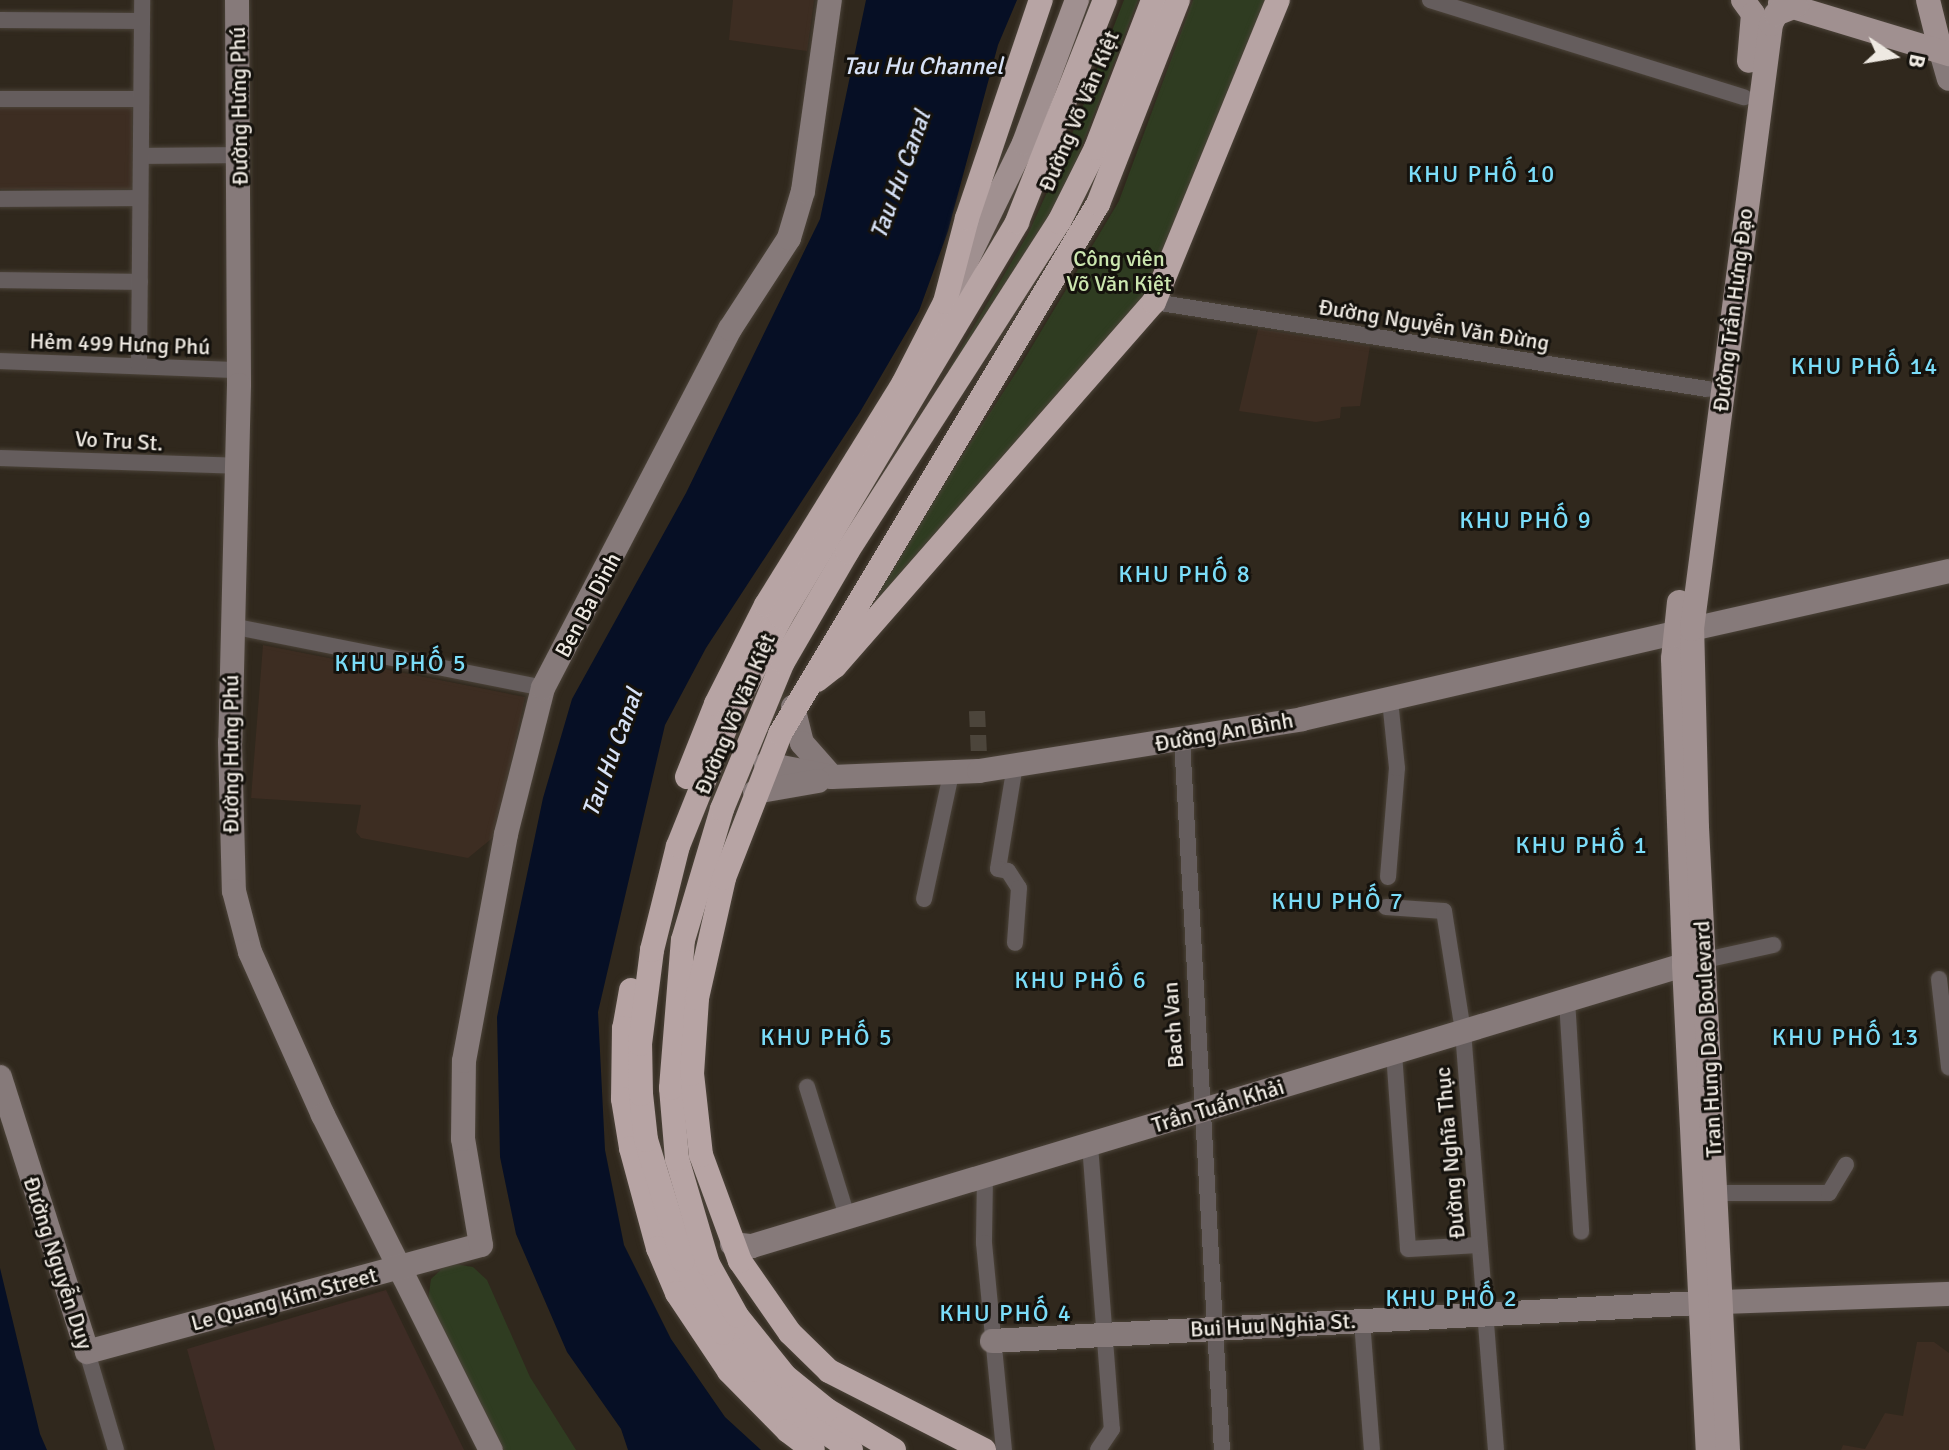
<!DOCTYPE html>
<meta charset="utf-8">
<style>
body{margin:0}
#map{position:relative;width:1949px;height:1450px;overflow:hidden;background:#30281d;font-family:Signika,sans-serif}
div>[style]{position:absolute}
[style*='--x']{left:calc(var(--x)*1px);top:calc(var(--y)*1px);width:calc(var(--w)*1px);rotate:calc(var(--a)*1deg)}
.commercial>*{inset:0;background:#3e2c25}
.education>*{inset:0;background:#3d2d22;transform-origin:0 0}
.green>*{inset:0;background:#2f3c21}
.water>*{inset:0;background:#060f25}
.street-tunnel>*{height:16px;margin-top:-8px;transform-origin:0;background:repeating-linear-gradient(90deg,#4c453b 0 16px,transparent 0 24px)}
.roads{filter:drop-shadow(0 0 2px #4b4339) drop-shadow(0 0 2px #4b4339)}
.street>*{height:16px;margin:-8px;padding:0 8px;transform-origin:8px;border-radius:8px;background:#655d5d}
.secondary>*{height:24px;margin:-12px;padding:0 12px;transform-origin:12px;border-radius:12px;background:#867a7a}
.primary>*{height:24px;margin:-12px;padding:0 12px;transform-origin:12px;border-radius:12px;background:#a09090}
.highway>*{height:24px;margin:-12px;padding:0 12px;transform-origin:12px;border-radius:12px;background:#b7a4a4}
span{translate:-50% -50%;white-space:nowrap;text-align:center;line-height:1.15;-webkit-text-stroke:6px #15120d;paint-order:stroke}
.street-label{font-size:22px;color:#eee9e2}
.park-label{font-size:22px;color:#cbe6af}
.water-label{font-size:24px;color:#d7e2f7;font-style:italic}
.neighbourhood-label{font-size:24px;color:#7bddf9;letter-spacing:2px}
.north{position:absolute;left:1853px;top:16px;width:80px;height:80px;-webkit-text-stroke:6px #15120d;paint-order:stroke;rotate:102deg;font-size:22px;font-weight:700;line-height:32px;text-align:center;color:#eee9e2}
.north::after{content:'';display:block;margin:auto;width:28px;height:36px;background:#eee9e2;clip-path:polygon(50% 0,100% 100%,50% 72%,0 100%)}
</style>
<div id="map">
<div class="commercial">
<i style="clip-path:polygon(386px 1290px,464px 1450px,215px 1450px,187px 1349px)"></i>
</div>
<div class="education">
<i style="clip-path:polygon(733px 0,814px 0,807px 51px,729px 40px)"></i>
<i style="left:0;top:103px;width:132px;height:86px"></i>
<i style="clip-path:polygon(1258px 329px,1370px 346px,1360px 406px,1341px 407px,1340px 418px,1316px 422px,1239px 411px)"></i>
<i style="clip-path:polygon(263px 645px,525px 697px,496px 835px,468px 858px,361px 838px,356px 832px,361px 805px,251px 798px)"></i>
<i style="clip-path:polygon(1917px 1342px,1934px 1342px,1949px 1353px,1949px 1450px,1841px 1450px,1843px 1445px,1865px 1449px,1885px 1413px,1903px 1416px)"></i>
</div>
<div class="green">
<i style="clip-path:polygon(1124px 0,1138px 0,1076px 161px,1049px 219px,957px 372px,950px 367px,1028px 234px,1064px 155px)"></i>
<i style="clip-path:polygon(1193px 0,1265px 0,1148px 293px,839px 646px,1019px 368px,1119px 201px)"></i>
<i style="clip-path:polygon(448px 1263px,473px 1267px,487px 1280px,530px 1377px,576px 1450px,497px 1450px,428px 1300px,431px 1279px)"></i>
</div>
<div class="water">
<i style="clip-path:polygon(866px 0,1017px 0,998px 45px,948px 231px,919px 311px,860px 412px,706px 648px,665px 725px,598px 1012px,605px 1150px,624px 1245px,671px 1339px,725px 1417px,761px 1450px,628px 1450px,621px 1429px,567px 1352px,516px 1234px,500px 1157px,497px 1017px,543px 798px,572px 699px,686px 493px,820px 219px)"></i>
<i style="clip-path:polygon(0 1268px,40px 1434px,47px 1450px,0 1450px)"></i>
</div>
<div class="street-tunnel">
<i style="--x:977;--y:711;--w:44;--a:87.4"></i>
</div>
<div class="roads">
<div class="street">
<i style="--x:1430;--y:0;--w:329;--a:17.2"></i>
<i style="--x:0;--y:20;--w:142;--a:0.4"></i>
<i style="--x:0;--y:99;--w:141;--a:0"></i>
<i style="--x:141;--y:156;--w:99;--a:-0.6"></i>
<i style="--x:0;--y:199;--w:140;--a:-0.4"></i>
<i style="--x:0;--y:280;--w:140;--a:0.8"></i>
<i style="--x:1154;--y:302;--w:560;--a:8.94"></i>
<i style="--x:0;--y:361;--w:239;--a:2.2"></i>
<i style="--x:139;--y:366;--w:366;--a:-89.5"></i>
<i style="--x:0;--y:458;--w:236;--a:1.9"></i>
<i style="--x:231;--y:626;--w:318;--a:11.2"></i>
<i style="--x:1182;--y:740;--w:711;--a:86.78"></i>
<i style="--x:1015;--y:765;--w:105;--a:99.3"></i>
<i style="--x:998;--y:869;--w:10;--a:11"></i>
<i style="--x:1008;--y:871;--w:20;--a:57"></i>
<i style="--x:1019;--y:888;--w:55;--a:94.2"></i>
<i style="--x:1388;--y:877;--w:109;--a:-85.3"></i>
<i style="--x:1397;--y:768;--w:68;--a:-95.9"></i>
<i style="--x:924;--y:899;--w:128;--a:-77.8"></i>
<i style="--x:1386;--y:907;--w:58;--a:3.9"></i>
<i style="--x:1444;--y:911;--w:121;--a:81"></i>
<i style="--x:1463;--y:1031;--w:420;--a:85.5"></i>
<i style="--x:1705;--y:960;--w:70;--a:-12.4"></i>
<i style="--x:1939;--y:979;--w:89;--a:83.5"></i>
<i style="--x:1567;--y:1000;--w:232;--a:86.5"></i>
<i style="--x:1394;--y:1053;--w:196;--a:85.9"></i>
<i style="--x:1408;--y:1249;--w:71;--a:-3.2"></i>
<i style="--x:807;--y:1087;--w:135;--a:72.8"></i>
<i style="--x:1090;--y:1145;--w:285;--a:85.6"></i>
<i style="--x:1112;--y:1429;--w:25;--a:124"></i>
<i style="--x:985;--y:1176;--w:67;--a:90.9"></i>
<i style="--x:984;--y:1243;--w:208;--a:84.5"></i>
<i style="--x:1715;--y:1193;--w:114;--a:0"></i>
<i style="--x:1829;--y:1193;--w:33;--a:-59"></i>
<i style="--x:1362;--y:1321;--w:129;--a:85.6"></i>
<i style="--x:87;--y:1352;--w:102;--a:73.5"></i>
</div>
<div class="secondary">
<i style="--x:237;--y:0;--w:385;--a:89.7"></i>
<i style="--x:239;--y:385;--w:357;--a:91.4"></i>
<i style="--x:230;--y:742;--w:149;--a:88.5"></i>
<i style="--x:234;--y:891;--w:63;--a:75.3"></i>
<i style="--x:250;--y:952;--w:179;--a:65.9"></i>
<i style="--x:323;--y:1115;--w:375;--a:63.4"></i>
<i style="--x:1940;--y:48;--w:32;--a:74"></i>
<i style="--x:1692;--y:629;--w:263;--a:-12.7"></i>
<i style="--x:793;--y:707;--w:37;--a:76"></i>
<i style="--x:802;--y:743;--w:45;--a:48.6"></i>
<i style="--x:766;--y:764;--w:67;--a:11.1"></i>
<i style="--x:832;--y:777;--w:147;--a:-2.3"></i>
<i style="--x:979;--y:771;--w:327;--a:-9.1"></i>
<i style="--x:1302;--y:719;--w:383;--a:-13"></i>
<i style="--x:755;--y:792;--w:64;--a:-9.9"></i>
<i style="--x:0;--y:1077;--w:288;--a:72.4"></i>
<i style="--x:87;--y:1352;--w:408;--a:-15.2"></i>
<i style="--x:481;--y:1245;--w:108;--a:-99.6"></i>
<i style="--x:463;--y:1139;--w:78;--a:-89.3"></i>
<i style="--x:464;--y:1061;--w:231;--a:-79.5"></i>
<i style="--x:506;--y:834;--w:151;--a:-75.8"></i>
<i style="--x:543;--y:688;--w:405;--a:-62.5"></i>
<i style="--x:730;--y:329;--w:108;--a:-57"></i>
<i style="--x:789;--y:238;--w:49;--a:-73.4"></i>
<i style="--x:803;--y:191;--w:193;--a:-82"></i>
<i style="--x:732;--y:1244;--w:20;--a:6"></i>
<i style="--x:752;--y:1246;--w:973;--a:-16.78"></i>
<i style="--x:1720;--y:1302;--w:229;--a:-2"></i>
<i style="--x:992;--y:1341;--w:708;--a:-3.08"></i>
</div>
<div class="primary">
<i style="--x:1743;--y:0;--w:17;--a:54"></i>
<i style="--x:1753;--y:14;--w:47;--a:94.9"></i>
<i style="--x:1928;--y:0;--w:49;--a:76"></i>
<i style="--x:1780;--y:3;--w:177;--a:16.8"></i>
<i style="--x:949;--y:297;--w:171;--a:-64"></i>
<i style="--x:1024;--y:143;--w:153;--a:-69.7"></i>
<i style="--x:1679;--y:602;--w:57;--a:96"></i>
<i style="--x:1673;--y:659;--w:306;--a:87.9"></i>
<i style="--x:1684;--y:965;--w:486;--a:87.2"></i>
<i style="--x:1728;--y:1450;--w:623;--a:-92.85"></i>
<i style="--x:1697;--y:828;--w:199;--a:-91.4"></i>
<i style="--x:1692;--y:629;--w:610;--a:-82.56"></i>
<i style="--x:1771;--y:24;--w:11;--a:-63"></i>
<i style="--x:1776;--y:14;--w:22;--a:-22"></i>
</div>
<div class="highway">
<i style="--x:817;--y:680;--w:23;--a:-38"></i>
<i style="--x:835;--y:666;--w:484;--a:-48.8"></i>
<i style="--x:1154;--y:302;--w:326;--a:-67.7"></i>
<i style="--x:687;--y:777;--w:79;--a:-68.3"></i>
<i style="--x:716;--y:704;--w:111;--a:-63.2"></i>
<i style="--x:766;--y:605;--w:260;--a:-58.2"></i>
<i style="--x:903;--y:384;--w:92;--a:-62.9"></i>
<i style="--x:945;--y:302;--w:87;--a:-75.3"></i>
<i style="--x:967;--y:218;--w:230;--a:-71.3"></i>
<i style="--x:631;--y:990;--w:39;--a:100"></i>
<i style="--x:624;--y:1028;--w:71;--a:90.8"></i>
<i style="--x:623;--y:1099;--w:50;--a:80.7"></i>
<i style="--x:631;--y:1148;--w:104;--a:74.9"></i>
<i style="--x:658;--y:1248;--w:49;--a:67.1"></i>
<i style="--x:677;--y:1293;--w:94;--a:56.3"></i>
<i style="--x:729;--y:1371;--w:84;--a:45.5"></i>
<i style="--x:788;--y:1431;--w:31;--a:37"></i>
<i style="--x:851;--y:1450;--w:68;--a:-145.1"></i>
<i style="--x:795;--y:1411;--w:59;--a:-136.4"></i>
<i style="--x:752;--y:1370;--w:47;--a:-128.1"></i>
<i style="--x:723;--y:1333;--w:83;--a:-118.7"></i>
<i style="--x:683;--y:1260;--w:126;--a:-107.1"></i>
<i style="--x:646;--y:1140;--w:46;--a:-96.2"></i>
<i style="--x:641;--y:1094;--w:50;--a:-91.1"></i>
<i style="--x:640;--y:1044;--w:95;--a:-82.7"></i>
<i style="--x:652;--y:950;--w:107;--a:-76"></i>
<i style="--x:678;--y:846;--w:144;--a:-68.1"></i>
<i style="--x:732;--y:712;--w:107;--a:-62.7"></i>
<i style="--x:781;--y:617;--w:460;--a:-59.1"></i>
<i style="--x:1017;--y:222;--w:239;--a:-68.4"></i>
<i style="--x:894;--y:1450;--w:78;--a:-149.2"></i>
<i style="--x:827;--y:1410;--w:54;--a:-141"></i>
<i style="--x:785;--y:1376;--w:77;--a:-128.7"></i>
<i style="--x:737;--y:1316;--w:60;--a:-119.1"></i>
<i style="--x:708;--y:1264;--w:109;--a:-106.4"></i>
<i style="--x:677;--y:1159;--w:71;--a:-94.8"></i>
<i style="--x:671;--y:1088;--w:148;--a:-85.4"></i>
<i style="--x:683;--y:940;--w:137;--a:-73.4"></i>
<i style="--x:722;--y:809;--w:159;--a:-67.5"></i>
<i style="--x:783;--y:662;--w:127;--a:-59.8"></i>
<i style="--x:847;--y:552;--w:392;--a:-57.3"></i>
<i style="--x:1059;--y:222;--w:83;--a:-63.4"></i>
<i style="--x:1096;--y:148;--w:159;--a:-68.9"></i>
<i style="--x:984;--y:1450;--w:174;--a:-153"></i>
<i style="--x:829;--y:1371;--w:54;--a:-135.7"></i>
<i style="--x:790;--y:1333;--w:88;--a:-124.8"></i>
<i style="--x:740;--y:1261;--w:113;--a:-110.2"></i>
<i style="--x:701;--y:1155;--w:81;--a:-96.3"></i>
<i style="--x:692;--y:1074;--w:76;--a:-86.2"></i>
<i style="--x:697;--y:998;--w:123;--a:-77.3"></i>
<i style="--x:724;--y:878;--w:155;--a:-68.7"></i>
<i style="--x:780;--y:734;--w:618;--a:-59.04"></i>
<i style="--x:1098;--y:204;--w:219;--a:-68.6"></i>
</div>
</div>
<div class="street-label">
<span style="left:239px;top:106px;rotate:-91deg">Đường Hưng Phú</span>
<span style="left:1079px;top:111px;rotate:-67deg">Đường Võ Văn Kiệt</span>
<span style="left:1733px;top:310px;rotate:-83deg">Đường Trần Hưng Đạo</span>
<span style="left:1434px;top:325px;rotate:9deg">Đường Nguyễn Văn Đừng</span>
<span style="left:120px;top:344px;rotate:2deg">Hẻm 499 Hưng Phú</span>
<span style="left:119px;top:441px;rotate:3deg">Vo Tru St.</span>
<span style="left:588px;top:605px;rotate:-62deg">Ben Ba Dinh</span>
<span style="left:735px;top:714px;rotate:-67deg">Đường Võ Văn Kiệt</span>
<span style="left:1224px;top:732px;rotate:-10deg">Đường An Bình</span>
<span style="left:231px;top:754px;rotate:-90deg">Đường Hưng Phú</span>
<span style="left:1173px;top:1025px;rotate:-94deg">Bach Van</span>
<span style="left:1708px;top:1039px;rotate:-93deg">Tran Hung Dao Boulevard</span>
<span style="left:1218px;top:1106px;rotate:-17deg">Trần Tuấn Khải</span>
<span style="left:1450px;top:1153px;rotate:-95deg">Đường Nghĩa Thục</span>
<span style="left:58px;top:1263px;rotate:72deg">Đường Nguyễn Duy</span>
<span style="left:284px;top:1299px;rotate:-15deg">Le Quang Kim Street</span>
<span style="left:1273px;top:1325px;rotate:-3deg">Bui Huu Nghia St.</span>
</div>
<div class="park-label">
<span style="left:1119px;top:271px">Công viên<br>Võ Văn Kiệt</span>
</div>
<div class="water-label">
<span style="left:923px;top:67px">Tau Hu Channel</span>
<span style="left:901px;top:175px;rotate:-70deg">Tau Hu Canal</span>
<span style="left:613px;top:753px;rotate:-70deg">Tau Hu Canal</span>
</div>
<div class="neighbourhood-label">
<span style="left:1482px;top:175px">KHU PHỐ 10</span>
<span style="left:1865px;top:367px">KHU PHỐ 14</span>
<span style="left:1526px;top:521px">KHU PHỐ 9</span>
<span style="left:1185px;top:575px">KHU PHỐ 8</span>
<span style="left:401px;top:664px">KHU PHỐ 5</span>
<span style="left:1582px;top:846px">KHU PHỐ 1</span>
<span style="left:1338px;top:902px">KHU PHỐ 7</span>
<span style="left:1081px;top:981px">KHU PHỐ 6</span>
<span style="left:827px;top:1038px">KHU PHỐ 5</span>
<span style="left:1846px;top:1038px">KHU PHỐ 13</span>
<span style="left:1452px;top:1299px">KHU PHỐ 2</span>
<span style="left:1006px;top:1314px">KHU PHỐ 4</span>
</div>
<div class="north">B</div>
</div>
